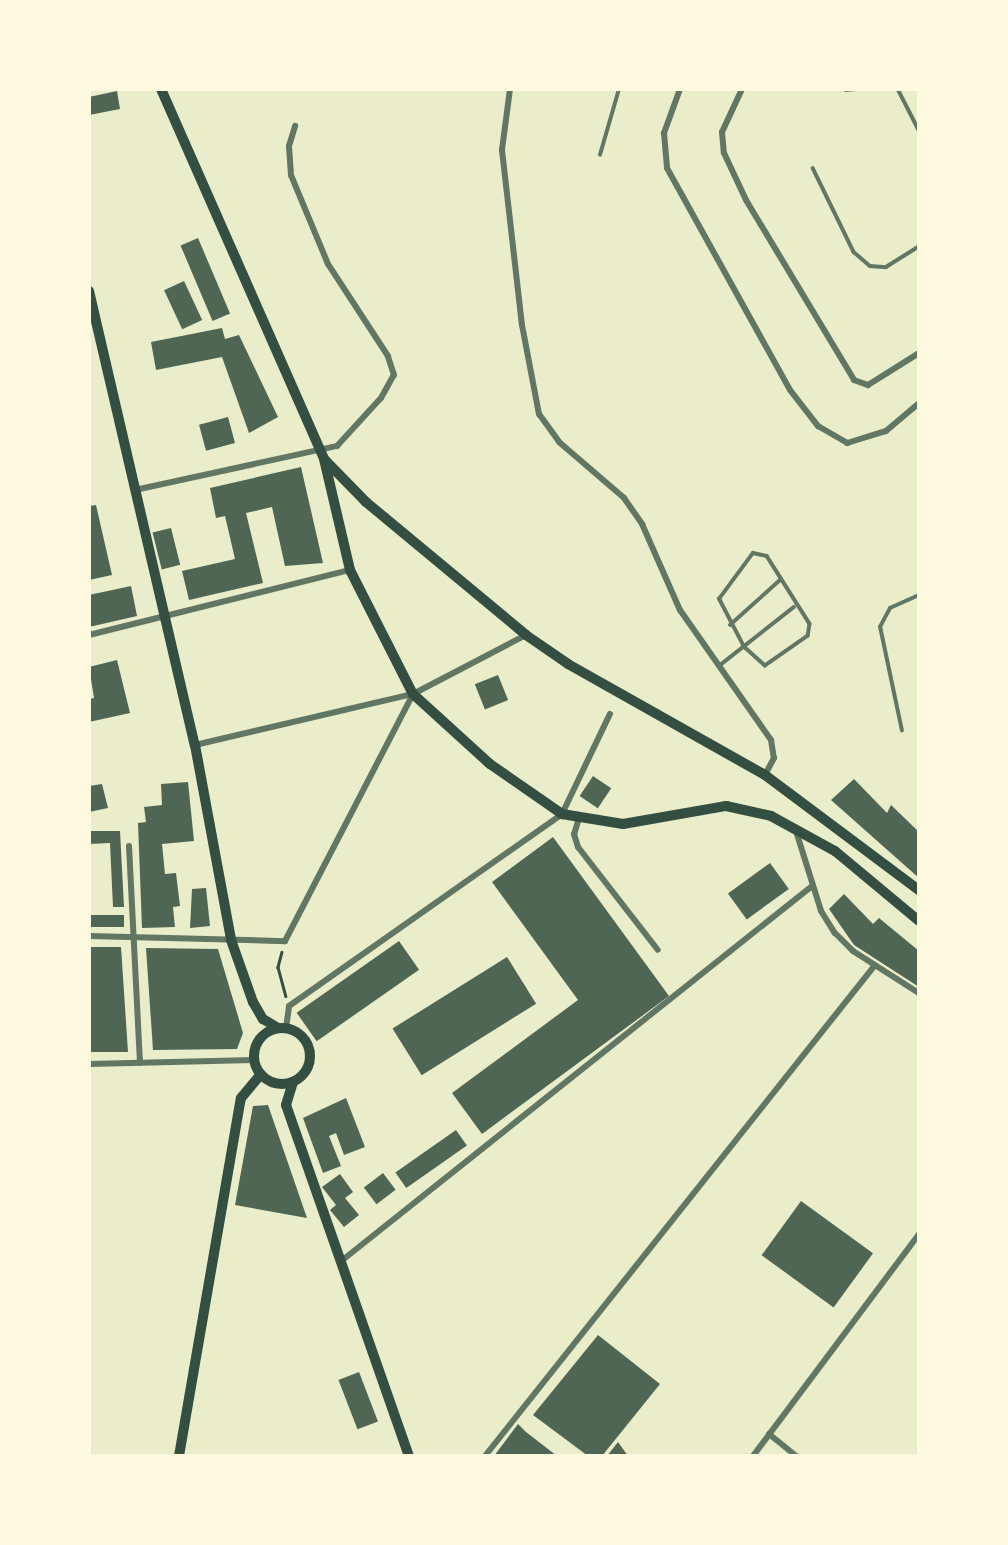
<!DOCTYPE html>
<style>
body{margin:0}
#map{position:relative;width:1008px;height:1545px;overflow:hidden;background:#e9edc9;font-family:"Asap Condensed",sans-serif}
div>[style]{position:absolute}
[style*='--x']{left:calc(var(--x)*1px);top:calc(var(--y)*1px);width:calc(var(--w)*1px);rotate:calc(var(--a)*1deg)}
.building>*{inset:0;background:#4f6655;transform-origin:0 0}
.path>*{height:2.5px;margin:-1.25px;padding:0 1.25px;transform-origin:1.25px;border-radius:1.25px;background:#344e41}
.service>*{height:3.5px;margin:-1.75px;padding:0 1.75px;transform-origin:1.75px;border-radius:1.75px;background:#617663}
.minor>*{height:6px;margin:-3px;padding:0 3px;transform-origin:3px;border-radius:3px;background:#617663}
.secondary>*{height:10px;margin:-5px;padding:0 5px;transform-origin:5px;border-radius:5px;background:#344e41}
.secondary>.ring{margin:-5px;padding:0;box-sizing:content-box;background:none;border:10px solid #344e41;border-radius:50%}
.primary>*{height:10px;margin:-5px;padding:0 5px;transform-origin:5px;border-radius:5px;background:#344e41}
span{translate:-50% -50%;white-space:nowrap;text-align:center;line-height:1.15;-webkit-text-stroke:5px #fefae0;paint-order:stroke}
.frame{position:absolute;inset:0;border:91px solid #fefae0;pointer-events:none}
</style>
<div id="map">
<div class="building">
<i style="clip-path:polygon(117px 91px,120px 109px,89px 115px,89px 97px)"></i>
<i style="left:198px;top:238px;width:82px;height:19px;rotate:67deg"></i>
<i style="left:184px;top:281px;width:43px;height:22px;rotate:65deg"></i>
<i style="clip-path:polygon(222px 328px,225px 339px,239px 335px,278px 417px,249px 433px,222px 357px,156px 370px,151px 342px)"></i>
<i style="left:228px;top:417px;width:27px;height:30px;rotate:75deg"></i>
<i style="clip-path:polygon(301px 467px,323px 563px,285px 566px,272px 507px,246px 513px,263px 583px,189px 600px,182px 571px,235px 559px,225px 516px,216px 518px,210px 488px)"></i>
<i style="clip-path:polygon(96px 505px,112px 575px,89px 580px,89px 506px)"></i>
<i style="left:171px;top:528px;width:38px;height:19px;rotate:76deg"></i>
<i style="clip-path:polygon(131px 586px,137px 616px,89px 627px,89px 595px)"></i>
<i style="clip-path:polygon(117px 660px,130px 713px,89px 722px,89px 699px,94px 698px,89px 667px)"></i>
<i style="left:498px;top:675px;width:27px;height:25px;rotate:68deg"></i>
<i style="left:593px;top:776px;width:22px;height:24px;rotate:34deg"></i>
<i style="clip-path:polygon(854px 779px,887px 813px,891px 805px,919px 832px,919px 878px,831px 800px)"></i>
<i style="clip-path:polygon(188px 782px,194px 841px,162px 844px,165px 874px,176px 873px,180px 906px,173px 907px,175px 927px,142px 928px,138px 823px,146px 822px,144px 807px,162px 805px,161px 784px)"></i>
<i style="clip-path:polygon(102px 784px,108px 808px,89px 812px,89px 786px)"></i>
<i style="clip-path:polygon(89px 831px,120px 831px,124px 907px,113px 907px,110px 843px,89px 844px)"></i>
<i style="clip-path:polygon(553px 837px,669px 996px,482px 1134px,452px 1093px,578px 1000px,492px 882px)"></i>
<i style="left:770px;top:863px;width:32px;height:52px;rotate:54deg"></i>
<i style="clip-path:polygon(206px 888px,210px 926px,190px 928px,192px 889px)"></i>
<i style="clip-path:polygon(844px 894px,873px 924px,879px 918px,919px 951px,919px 987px,854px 945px,829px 909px)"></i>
<i style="left:89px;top:915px;width:35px;height:12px"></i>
<i style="left:399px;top:941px;width:35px;height:125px;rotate:55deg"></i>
<i style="clip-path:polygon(89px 947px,121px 947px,128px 1052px,89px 1052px)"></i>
<i style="clip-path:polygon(146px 948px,218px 949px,243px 1033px,237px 1049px,153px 1050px)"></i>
<i style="left:507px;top:957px;width:55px;height:135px;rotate:58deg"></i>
<i style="clip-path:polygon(346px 1098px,365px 1147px,344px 1155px,336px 1133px,329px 1136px,341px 1166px,323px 1173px,303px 1118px)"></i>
<i style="clip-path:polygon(268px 1105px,307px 1218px,235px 1205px,253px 1106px)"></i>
<i style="left:456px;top:1130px;width:19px;height:74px;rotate:55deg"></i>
<i style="left:383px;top:1173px;width:21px;height:24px;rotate:53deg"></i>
<i style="clip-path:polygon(340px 1174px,353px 1192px,345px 1198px,359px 1215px,344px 1227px,330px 1210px,336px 1205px,322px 1187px)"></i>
<i style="left:801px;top:1201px;width:89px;height:67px;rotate:36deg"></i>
<i style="clip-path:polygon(598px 1335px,660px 1384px,602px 1456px,588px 1456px,533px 1415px)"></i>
<i style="left:359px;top:1372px;width:53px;height:22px;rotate:69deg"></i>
<i style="clip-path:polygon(518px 1424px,526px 1432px,557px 1456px,494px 1456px)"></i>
<i style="clip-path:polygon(618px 1442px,628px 1456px,607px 1456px)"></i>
</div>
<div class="path">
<i style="--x:282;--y:952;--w:16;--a:105"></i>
<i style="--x:278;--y:967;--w:30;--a:75"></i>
</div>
<div class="service">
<i style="--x:898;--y:89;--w:46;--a:62.9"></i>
<i style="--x:846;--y:90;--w:9;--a:-6"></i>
<i style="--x:600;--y:155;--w:69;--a:-73.9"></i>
<i style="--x:813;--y:168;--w:93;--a:64"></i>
<i style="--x:854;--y:252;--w:21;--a:41"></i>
<i style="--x:870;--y:266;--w:16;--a:4"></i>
<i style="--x:886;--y:267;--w:39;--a:-32"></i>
<i style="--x:753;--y:553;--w:14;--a:12"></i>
<i style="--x:767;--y:556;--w:80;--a:57.7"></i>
<i style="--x:810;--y:624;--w:12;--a:99"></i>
<i style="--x:808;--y:636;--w:52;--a:145.1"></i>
<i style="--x:765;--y:666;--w:28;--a:-138"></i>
<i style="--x:744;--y:647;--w:54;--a:-117.5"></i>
<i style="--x:719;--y:599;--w:57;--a:-53.5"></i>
<i style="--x:730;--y:625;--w:66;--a:-41.9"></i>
<i style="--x:719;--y:666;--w:95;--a:-38.2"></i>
<i style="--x:902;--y:731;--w:106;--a:-101.9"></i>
<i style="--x:880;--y:627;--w:21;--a:-62"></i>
<i style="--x:890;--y:608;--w:32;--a:-24"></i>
</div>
<div class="minor">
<i style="--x:510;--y:89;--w:62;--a:97.5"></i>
<i style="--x:502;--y:150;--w:176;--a:83.5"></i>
<i style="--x:522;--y:325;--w:91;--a:79.2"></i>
<i style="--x:539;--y:414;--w:34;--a:54"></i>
<i style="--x:559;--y:442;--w:86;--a:40.7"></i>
<i style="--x:624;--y:498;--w:32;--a:55"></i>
<i style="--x:642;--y:524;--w:94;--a:66.2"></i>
<i style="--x:680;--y:610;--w:159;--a:55"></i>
<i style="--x:771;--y:740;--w:18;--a:81"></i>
<i style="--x:774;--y:758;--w:19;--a:118"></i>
<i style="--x:680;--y:89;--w:47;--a:110"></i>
<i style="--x:664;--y:133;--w:35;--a:85"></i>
<i style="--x:667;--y:168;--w:254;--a:61"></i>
<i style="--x:790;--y:390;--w:46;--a:52.1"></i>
<i style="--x:818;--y:426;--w:34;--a:30"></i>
<i style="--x:847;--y:443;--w:41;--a:-17.1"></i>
<i style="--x:886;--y:431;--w:43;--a:-40.3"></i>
<i style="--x:742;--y:89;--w:47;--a:114.9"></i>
<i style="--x:722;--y:132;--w:21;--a:85"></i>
<i style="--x:724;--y:153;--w:52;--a:64.9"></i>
<i style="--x:746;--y:200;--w:210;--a:59"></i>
<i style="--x:854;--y:380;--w:15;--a:20"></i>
<i style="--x:868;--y:385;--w:60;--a:-32.1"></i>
<i style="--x:135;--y:490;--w:207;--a:-12.3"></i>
<i style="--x:337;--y:446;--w:65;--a:-47.5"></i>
<i style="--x:381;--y:398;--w:26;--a:-61"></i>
<i style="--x:394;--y:375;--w:20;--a:-108"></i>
<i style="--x:388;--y:356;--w:110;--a:-123.1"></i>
<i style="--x:328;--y:264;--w:96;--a:-112.6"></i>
<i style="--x:291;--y:175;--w:29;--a:-94"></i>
<i style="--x:289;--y:146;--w:21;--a:-73"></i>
<i style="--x:89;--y:635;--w:269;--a:-14"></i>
<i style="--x:195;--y:745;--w:224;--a:-13.2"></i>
<i style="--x:413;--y:694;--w:127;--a:-27.6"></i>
<i style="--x:579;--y:818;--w:17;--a:107"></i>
<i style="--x:574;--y:834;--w:14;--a:73"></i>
<i style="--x:578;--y:847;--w:130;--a:52.2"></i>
<i style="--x:796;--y:831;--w:84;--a:72.6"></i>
<i style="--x:821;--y:911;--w:26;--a:58"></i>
<i style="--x:835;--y:933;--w:25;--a:45"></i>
<i style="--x:853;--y:951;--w:78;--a:32.5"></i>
<i style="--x:129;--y:846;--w:217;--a:87.1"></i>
<i style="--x:89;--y:936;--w:196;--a:1.5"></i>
<i style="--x:285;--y:941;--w:278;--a:-62.6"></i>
<i style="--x:286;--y:1028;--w:22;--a:-82"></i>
<i style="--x:289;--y:1006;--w:334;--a:-35.1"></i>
<i style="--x:562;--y:814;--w:111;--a:-64.4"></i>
<i style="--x:89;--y:1064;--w:165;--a:-1.4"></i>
<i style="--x:340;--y:1262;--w:603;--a:-38.54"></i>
<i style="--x:769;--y:1434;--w:35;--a:39"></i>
<i style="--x:485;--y:1456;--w:627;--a:-51.54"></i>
<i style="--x:753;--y:1456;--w:277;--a:-53.2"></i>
</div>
<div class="secondary">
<i style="--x:89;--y:291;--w:466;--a:76.9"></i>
<i style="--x:195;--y:745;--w:198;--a:79.5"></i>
<i style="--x:231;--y:940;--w:66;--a:70.5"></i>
<i style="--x:253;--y:1002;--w:20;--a:60"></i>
<i style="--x:263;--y:1019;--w:17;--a:31"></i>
<i class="ring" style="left:254px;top:1028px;width:46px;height:46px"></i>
<i style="--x:293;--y:1082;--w:24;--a:107"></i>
<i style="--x:286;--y:1105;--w:372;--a:70.7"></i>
<i style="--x:179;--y:1456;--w:363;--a:-80.2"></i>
<i style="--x:241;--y:1098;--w:31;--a:-50"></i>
</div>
<div class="primary">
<i style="--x:161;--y:89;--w:404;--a:66.2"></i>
<i style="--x:324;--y:459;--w:114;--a:76.8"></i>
<i style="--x:350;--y:570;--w:139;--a:63.1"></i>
<i style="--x:413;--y:694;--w:104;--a:42.3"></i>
<i style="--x:490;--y:764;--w:88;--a:34.8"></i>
<i style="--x:562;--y:814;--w:62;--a:9.3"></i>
<i style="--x:623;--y:824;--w:105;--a:-9.9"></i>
<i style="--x:726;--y:806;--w:46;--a:12.5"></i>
<i style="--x:771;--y:816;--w:73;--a:28.7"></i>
<i style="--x:835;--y:851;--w:109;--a:39.8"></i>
<i style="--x:325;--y:460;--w:59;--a:45.7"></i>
<i style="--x:366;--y:502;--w:208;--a:39.7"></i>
<i style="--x:526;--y:635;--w:51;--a:34.6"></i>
<i style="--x:568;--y:664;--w:226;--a:29.4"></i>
<i style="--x:765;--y:775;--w:192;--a:36.8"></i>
</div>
<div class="frame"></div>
</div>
